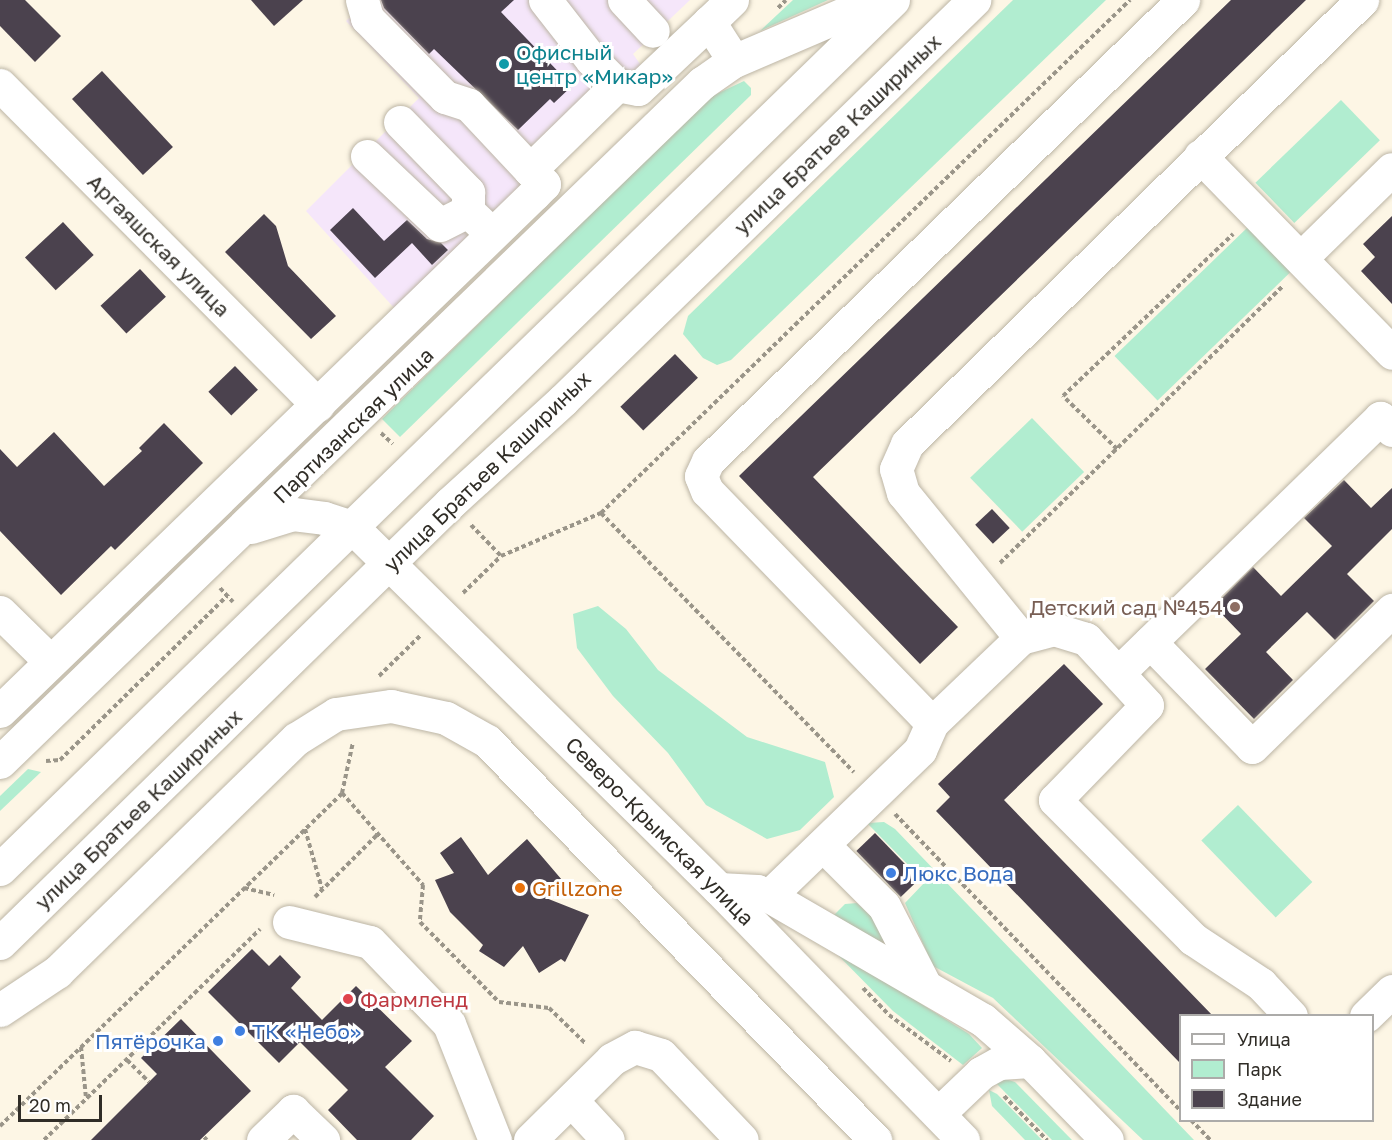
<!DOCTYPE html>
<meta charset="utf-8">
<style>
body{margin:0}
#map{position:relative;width:1392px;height:1140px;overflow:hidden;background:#fdf6e5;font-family:"Golos Text",sans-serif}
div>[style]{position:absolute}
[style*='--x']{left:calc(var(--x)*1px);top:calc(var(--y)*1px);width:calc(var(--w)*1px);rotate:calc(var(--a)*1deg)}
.commercial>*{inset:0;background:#f5e6fa}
.green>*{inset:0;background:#b1edd0;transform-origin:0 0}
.building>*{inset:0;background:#4b424e;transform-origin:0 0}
.path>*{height:4px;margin-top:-2px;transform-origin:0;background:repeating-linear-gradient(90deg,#9a9589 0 4.5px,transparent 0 7.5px)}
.roads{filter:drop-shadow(0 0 2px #bcb5a5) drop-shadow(0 0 2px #bcb5a5)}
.minor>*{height:33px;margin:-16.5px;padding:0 16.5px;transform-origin:16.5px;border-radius:16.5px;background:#fff}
.major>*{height:33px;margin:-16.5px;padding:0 16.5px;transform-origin:16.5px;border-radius:16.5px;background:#fff}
.dots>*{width:16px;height:16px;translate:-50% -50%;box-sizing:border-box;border:3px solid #fff;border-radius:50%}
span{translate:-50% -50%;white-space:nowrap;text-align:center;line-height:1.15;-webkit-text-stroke:6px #fff;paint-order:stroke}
.culture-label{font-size:21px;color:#0d838f}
.left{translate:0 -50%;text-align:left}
.street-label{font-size:21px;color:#302d27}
.education-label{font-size:21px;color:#785e54}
.right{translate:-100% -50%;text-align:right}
.shop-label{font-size:21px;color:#366cbe}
.food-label{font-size:21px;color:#c56008}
.health-label{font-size:21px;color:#be3a42}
.legend{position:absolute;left:1179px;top:1014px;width:195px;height:108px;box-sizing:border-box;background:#fff;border:2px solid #acaba9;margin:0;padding:8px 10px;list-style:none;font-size:18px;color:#302d27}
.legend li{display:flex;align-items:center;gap:12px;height:30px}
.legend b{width:30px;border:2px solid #acaba9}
.scale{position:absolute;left:18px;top:1095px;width:84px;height:27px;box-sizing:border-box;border:3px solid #302d27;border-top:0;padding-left:8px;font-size:18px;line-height:21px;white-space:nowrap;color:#302d27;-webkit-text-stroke:4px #fff;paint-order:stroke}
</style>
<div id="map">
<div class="commercial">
<i style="clip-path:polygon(368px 0,690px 0,633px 54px,645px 71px,396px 310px,306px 211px,419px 98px,346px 21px)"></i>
</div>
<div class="green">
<i style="clip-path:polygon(793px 0,828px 0,760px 31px)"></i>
<i style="clip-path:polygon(1013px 0,1106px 0,731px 360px,717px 365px,703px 358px,683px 334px,688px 316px)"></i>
<i style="clip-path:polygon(744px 81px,751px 88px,751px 95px,400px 437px,382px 419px,708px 98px)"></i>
<i style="left:1341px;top:100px;width:56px;height:119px;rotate:46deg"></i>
<i style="left:1249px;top:226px;width:62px;height:187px;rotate:46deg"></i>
<i style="left:1032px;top:418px;width:75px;height:86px;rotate:46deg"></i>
<i style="clip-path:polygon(598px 606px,626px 629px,658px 670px,747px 737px,825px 762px,834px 797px,800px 830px,767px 839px,706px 805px,668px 753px,613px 696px,577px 648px,573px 614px)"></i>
<i style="clip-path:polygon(28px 769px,41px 772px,0 811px,0 796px)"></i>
<i style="left:1238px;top:805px;width:107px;height:51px;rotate:46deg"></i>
<i style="clip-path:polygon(884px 822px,895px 829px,1194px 1140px,1143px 1140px,993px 998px,933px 966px,905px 903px,925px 882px,867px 823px)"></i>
<i style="clip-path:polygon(857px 903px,889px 933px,892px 949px,834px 915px,845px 904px)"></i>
<i style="clip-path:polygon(829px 946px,969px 1034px,982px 1048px,963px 1065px,893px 1011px)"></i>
<i style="clip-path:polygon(1002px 1078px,1015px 1082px,1072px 1140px,1052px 1140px,996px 1083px)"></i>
<i style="clip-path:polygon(989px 1090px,997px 1094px,1042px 1140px,1025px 1140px,992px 1106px)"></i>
</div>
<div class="building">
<i style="clip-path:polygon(0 0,25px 0,61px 36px,35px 62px,0 26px)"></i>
<i style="clip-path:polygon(251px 0,303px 0,274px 26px)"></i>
<i style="clip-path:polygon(381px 0,514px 0,501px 12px,572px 86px,554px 103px,550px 99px,518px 130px,434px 49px,429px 54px,384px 8px)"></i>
<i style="clip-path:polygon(1231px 0,1306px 0,813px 477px,958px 627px,920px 664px,739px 476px)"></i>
<i style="left:102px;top:71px;width:104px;height:41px;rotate:47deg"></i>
<i style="clip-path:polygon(353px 208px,384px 241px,407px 220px,427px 239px,441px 243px,448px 250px,432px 265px,412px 243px,375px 278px,330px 230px)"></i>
<i style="clip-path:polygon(264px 214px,276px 226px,288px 266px,336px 316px,311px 339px,225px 252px)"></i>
<i style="clip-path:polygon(1392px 216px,1392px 304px,1361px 271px,1375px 257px,1363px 244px)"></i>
<i style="left:63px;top:222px;width:45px;height:52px;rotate:47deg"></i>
<i style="left:140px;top:269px;width:38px;height:54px;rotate:47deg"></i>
<i style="left:675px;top:354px;width:33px;height:76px;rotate:46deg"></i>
<i style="left:235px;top:366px;width:33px;height:37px;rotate:46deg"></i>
<i style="clip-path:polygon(164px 423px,203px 463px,115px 550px,111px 546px,61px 595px,0 531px,0 449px,17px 467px,54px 432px,104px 486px,142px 451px,139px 448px)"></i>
<i style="clip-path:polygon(1344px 480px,1371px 508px,1392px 488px,1392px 529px,1347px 574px,1374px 601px,1335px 640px,1307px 612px,1266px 652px,1293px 680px,1254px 719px,1205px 669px,1241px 634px,1214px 606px,1253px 567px,1281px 596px,1332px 546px,1304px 518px)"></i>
<i style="left:992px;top:509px;width:26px;height:23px;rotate:47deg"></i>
<i style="clip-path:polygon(1064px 664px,1103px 704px,1004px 800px,1213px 1016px,1180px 1016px,1180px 1063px,936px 811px,950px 797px,938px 784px)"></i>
<i style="left:875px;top:833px;width:64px;height:26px;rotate:46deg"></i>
<i style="clip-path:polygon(461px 837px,488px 875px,527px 839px,562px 880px,546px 898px,589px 915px,565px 962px,561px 959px,539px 973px,523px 946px,504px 967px,479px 951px,483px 945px,450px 912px,435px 880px,454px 873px,440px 853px)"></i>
<i style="clip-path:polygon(252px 949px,269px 966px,280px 955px,301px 977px,291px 988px,322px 1020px,356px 986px,412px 1041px,385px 1067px,434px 1116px,411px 1140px,357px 1140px,328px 1110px,348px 1090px,300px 1042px,279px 1063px,208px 992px)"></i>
<i style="clip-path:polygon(181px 1019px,251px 1091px,200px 1140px,91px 1140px,157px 1074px,141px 1058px)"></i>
</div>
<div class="path">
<i style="--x:778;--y:8;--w:11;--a:-45"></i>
<i style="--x:381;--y:433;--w:16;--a:43"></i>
<i style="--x:1117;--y:449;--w:76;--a:-135.5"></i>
<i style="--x:1063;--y:396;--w:235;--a:-43.6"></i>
<i style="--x:601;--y:513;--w:362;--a:45.7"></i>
<i style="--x:471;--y:525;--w:43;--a:45.9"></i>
<i style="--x:1000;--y:563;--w:397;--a:-44.4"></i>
<i style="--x:220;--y:588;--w:19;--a:47"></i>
<i style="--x:463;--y:593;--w:53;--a:-44.2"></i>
<i style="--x:501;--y:556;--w:109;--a:-23.3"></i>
<i style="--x:601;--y:513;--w:737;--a:-44.12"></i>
<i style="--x:379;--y:676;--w:59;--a:-44.3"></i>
<i style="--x:46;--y:761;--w:14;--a:-4"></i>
<i style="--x:60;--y:760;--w:234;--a:-44.5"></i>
<i style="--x:342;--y:793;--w:123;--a:48.6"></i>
<i style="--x:423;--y:885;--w:37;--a:95"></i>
<i style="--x:420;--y:922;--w:112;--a:45.4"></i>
<i style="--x:499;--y:1002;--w:50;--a:6.8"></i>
<i style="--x:549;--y:1008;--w:50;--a:44.2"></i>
<i style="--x:895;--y:814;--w:411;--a:46.1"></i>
<i style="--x:305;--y:829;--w:62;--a:74.2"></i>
<i style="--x:244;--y:888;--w:31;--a:13"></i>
<i style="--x:315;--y:897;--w:88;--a:-45"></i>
<i style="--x:863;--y:988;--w:37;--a:46"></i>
<i style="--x:889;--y:1015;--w:77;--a:36.6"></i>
<i style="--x:81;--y:1047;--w:51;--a:84.4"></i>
<i style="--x:127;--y:1060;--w:31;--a:45"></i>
<i style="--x:1004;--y:1096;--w:62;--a:45.7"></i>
<i style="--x:1191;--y:1120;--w:28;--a:46"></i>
<i style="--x:0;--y:1126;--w:477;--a:-44.2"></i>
<i style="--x:342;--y:793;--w:52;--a:-77.8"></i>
<i style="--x:204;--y:1137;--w:4;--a:45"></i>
<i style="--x:44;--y:1140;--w:302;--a:-44.3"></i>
</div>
<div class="roads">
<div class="minor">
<i style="--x:362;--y:0;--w:19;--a:74"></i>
<i style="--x:367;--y:18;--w:111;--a:45.4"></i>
<i style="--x:445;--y:97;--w:25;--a:18"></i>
<i style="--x:469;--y:105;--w:89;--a:46.8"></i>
<i style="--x:530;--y:170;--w:122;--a:-44.3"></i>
<i style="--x:545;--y:0;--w:75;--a:52.1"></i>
<i style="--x:591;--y:59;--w:37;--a:45"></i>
<i style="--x:617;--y:85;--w:21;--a:11"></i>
<i style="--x:638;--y:89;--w:98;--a:-43.3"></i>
<i style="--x:624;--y:0;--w:42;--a:46.9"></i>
<i style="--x:732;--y:0;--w:32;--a:136"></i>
<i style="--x:709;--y:22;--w:46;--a:57.3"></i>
<i style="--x:0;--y:85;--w:451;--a:45.2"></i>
<i style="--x:400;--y:122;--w:98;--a:45.8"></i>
<i style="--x:468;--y:192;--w:19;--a:90"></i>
<i style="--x:468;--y:211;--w:33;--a:44"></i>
<i style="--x:367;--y:156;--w:100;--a:43.4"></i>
<i style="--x:440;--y:225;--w:31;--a:-27"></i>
<i style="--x:1200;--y:156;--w:275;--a:45.7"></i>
<i style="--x:1301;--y:258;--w:127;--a:-44.4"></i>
<i style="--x:0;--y:612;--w:70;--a:44.4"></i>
<i style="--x:1150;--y:642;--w:146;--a:45.8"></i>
<i style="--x:1252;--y:747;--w:196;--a:-44.4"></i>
<i style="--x:1118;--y:673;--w:366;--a:-44.2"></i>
<i style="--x:1380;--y:418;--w:17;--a:45"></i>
<i style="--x:0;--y:711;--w:743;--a:-44.07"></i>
<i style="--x:534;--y:194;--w:14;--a:-45"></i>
<i style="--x:544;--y:184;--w:20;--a:-135"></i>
<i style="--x:932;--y:723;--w:323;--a:-134.1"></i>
<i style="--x:707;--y:491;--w:16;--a:-112"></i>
<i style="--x:701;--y:476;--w:17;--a:-65"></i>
<i style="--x:708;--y:461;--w:662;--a:-44.14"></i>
<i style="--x:823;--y:845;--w:86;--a:45"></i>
<i style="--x:884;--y:906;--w:85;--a:62.8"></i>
<i style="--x:769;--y:896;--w:210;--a:-44"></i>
<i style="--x:920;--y:750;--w:30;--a:-66"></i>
<i style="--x:932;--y:723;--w:123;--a:-43.7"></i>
<i style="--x:289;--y:922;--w:83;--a:13.9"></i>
<i style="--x:370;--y:942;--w:114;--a:46.1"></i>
<i style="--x:449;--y:1024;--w:125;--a:68.4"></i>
<i style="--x:1291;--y:1016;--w:44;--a:-133.2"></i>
<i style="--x:1261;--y:984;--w:82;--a:-146.5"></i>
<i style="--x:1193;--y:939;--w:196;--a:-134.8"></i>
<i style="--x:1055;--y:800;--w:132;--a:-45.9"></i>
<i style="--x:1147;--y:705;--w:90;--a:-132.7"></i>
<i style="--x:1086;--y:639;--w:34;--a:-163"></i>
<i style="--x:1054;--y:629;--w:34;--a:165"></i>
<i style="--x:1021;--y:638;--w:187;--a:-129.1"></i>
<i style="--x:903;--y:493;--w:25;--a:-106"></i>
<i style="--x:896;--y:469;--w:27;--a:-66"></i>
<i style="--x:907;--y:444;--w:636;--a:-44.3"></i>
<i style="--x:1366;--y:1016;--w:36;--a:-44"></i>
<i style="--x:571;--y:1100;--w:54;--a:47.2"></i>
<i style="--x:263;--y:1140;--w:42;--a:-44"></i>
<i style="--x:293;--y:1111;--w:42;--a:44"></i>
<i style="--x:530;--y:1140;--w:115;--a:-44.6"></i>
<i style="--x:612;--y:1059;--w:26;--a:-28"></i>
<i style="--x:635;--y:1047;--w:27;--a:17"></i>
<i style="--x:661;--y:1055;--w:117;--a:46.4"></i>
</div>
<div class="major">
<i style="--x:251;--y:527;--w:44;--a:-17.2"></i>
<i style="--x:293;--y:514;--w:31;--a:7"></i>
<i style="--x:324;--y:518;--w:29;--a:18"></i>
<i style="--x:352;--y:527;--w:515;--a:44.61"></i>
<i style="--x:719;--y:889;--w:350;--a:45.8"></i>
<i style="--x:0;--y:762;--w:977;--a:-44.05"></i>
<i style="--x:702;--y:83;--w:39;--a:-35"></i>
<i style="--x:734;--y:61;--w:155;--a:-23.2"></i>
<i style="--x:0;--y:869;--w:1246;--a:-44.22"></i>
<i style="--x:719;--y:889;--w:38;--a:3"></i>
<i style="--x:757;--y:891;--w:13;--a:23"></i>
<i style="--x:769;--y:896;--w:247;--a:30.1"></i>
<i style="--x:983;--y:1020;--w:62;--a:41.1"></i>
<i style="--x:1030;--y:1061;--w:31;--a:176"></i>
<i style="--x:999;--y:1063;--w:21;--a:151"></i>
<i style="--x:981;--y:1073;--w:59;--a:136.4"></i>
<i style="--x:0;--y:943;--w:629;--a:-44.36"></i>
<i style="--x:450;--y:503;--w:153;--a:-42.3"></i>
<i style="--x:563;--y:400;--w:574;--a:-44.22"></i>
<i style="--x:0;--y:1010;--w:69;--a:-33.7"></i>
<i style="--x:57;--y:972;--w:334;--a:-44.3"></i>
<i style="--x:296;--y:739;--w:47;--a:-32"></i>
<i style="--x:336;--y:714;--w:56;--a:-8.3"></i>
<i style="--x:391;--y:706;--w:56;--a:12.3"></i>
<i style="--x:446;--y:718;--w:47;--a:29.3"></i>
<i style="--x:487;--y:741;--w:557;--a:45.8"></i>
<i style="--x:1030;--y:1061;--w:110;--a:45.7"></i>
</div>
</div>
<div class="dots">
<i style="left:504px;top:64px;background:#0f9aa8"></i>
<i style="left:1235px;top:607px;background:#8d6e63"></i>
<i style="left:891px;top:873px;background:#3f7fe0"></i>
<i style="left:520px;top:888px;background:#e8710a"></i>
<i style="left:348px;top:999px;background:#e0444e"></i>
<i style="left:240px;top:1031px;background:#3f7fe0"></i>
<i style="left:218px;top:1041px;background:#3f7fe0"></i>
</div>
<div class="culture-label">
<span class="left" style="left:516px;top:64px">Офисный<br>центр «Микар»</span>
</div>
<div class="street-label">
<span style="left:837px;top:134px;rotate:-44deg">улица Братьев Кашириных</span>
<span style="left:159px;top:245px;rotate:45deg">Аргаяшская улица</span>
<span style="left:353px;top:425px;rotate:-44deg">Партизанская улица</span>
<span style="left:487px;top:471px;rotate:-44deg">улица Братьев Кашириных</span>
<span style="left:138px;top:809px;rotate:-44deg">улица Братьев Кашириных</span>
<span style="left:660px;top:831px;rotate:45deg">Северо-Крымская улица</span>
</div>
<div class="education-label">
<span class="right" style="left:1223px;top:607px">Детский сад №454</span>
</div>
<div class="shop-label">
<span class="left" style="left:903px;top:873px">Люкс Вода</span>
<span class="left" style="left:252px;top:1031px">ТК «Небо»</span>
<span class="right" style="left:206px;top:1041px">Пятёрочка</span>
</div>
<div class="food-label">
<span class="left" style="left:532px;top:888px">Grillzone</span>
</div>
<div class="health-label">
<span class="left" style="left:360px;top:999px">Фармленд</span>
</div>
<ul class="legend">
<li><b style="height:8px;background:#fff"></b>Улица</li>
<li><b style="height:16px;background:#b1edd0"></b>Парк</li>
<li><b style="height:16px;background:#4b424e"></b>Здание</li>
</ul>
<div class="scale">20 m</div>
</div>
